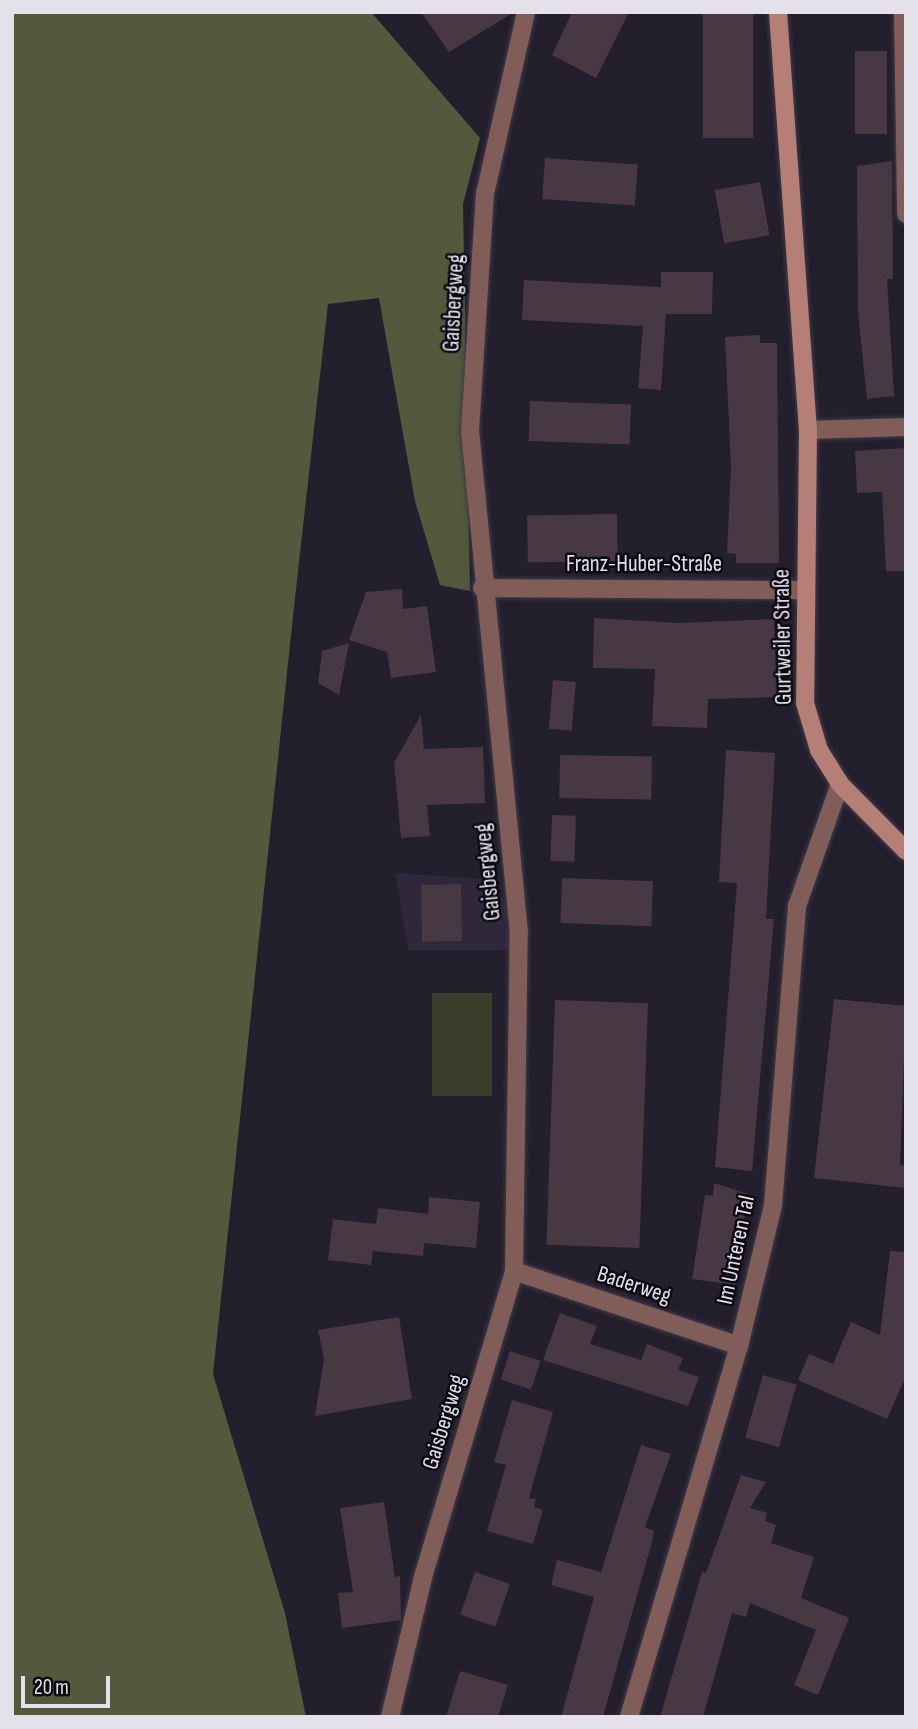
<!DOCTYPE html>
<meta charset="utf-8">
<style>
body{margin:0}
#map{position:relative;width:918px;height:1729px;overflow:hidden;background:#241f2d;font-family:"Sofia Sans Condensed",sans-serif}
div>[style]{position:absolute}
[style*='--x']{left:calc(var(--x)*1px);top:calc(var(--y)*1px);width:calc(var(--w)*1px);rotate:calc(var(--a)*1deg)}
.built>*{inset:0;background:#2f273b}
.green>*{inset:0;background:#393e2b;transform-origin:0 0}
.forest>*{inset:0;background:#52593d}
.building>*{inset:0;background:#473843;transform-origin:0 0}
.roads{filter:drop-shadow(0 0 2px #3f3a48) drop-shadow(0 0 2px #3f3a48)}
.minor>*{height:18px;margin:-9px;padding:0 9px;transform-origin:9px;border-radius:9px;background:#805d58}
.secondary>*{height:18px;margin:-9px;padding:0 9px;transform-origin:9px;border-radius:9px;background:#b57e76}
span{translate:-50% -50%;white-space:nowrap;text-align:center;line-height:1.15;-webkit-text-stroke:5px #0c0a11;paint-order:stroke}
.street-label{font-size:23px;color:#e5e1eb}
.frame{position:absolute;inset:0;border:14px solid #e5e1eb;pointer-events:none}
.scale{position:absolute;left:21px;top:1676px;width:89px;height:32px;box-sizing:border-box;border:4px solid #e5e1eb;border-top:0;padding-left:9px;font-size:21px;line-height:24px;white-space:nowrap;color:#e5e1eb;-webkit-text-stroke:5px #0c0a11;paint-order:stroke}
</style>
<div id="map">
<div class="built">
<i style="clip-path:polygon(395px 873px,486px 879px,511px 908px,511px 950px,408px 950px)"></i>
</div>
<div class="green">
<i style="left:492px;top:993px;width:103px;height:60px;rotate:90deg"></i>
</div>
<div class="forest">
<i style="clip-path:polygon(12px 12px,371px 12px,480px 138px,463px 204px,470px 591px,440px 585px,415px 501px,379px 298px,328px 304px,294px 607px,213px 1374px,285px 1613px,306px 1717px,12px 1717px)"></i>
</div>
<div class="building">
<i style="clip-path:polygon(421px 12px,514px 12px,449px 52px)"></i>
<i style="clip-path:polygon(572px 12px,629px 12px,596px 78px,552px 55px)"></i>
<i style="left:703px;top:12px;width:50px;height:126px"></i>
<i style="left:855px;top:51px;width:32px;height:83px"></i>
<i style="left:545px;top:158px;width:93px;height:41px;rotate:4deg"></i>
<i style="clip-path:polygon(892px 161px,893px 279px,887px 279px,894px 396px,867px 399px,858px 312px,857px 166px)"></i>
<i style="left:760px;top:182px;width:54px;height:46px;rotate:80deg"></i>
<i style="clip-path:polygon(661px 272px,713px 272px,712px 314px,666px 314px,661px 390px,638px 388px,643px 326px,522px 320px,524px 280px,661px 287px)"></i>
<i style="clip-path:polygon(760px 335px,760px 343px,777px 343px,779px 563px,736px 563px,736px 554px,727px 553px,731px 467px,725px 337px)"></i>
<i style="left:530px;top:401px;width:101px;height:40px;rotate:2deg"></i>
<i style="clip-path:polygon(906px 448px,906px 571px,886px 571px,882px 492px,857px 493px,855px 451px)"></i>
<i style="left:617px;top:514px;width:47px;height:90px;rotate:89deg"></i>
<i style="clip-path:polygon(402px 589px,403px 609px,427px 606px,436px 672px,391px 678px,387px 652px,349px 640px,366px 592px)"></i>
<i style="clip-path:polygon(594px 618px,678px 623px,774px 619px,777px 697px,708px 699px,707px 728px,652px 726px,655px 669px,593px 668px)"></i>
<i style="clip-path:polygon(349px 643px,339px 695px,318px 683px,322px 651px)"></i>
<i style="left:553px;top:680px;width:23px;height:49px;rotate:5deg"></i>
<i style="clip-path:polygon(421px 715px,424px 749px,483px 747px,485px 803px,427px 805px,430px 836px,401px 838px,394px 763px)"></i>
<i style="clip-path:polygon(726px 750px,775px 753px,766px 919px,774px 919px,752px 1171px,715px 1167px,737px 883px,719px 882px)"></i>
<i style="left:560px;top:755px;width:92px;height:43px;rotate:1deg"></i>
<i style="left:552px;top:815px;width:24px;height:46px;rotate:2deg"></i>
<i style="left:562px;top:878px;width:91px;height:45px;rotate:2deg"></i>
<i style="left:461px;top:884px;width:57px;height:40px;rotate:89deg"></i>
<i style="clip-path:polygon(834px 999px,906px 1006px,900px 1165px,906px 1166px,906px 1188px,814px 1178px)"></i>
<i style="left:555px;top:1000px;width:93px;height:245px;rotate:2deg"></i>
<i style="clip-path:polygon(714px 1183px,748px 1194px,735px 1285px,692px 1279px,705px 1195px,713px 1196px)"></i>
<i style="clip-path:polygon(429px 1197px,480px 1202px,476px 1248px,424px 1243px,423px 1256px,373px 1251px,371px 1265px,328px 1260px,333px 1219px,376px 1224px,378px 1208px,428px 1214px)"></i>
<i style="clip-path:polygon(890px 1251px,906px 1252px,906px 1376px,887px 1419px,798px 1380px,809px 1354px,833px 1364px,851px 1322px,880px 1335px)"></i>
<i style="clip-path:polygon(560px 1313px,597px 1326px,590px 1344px,641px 1360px,647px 1344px,683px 1358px,678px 1370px,699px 1377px,688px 1406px,543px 1360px)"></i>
<i style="clip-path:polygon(399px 1317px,412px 1399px,315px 1416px,324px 1359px,318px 1330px)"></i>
<i style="left:510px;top:1351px;width:32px;height:30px;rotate:18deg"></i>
<i style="left:763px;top:1375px;width:35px;height:65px;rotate:16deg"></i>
<i style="clip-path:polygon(512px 1400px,553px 1412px,529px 1498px,536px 1499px,534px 1507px,543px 1510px,533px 1544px,487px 1531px,506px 1465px,494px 1462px)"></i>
<i style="clip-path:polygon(641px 1445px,671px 1454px,645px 1527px,654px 1531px,652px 1542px,603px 1717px,561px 1717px,594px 1597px,551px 1585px,557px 1560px,601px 1572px)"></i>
<i style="clip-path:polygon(741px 1475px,766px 1482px,750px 1508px,767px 1513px,765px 1521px,776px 1525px,771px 1543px,814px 1557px,801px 1598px,849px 1618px,818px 1695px,794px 1685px,816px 1630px,750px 1603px,746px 1617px,732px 1613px,703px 1717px,660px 1717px,702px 1572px,706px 1573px)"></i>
<i style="clip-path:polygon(384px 1502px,395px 1577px,400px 1576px,401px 1620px,342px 1628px,338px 1593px,353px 1592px,340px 1508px)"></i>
<i style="left:475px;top:1572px;width:37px;height:45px;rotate:19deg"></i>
<i style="clip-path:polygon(460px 1671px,508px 1685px,498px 1717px,446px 1717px)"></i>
</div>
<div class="roads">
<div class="minor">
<i style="--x:903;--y:12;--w:202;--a:89.1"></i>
<i style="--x:808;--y:430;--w:98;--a:-1.8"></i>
<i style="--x:482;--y:588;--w:323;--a:0.4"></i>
<i style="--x:514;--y:1271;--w:237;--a:18.4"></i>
<i style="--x:390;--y:1717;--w:144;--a:-76.7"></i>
<i style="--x:423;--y:1577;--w:319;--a:-73.4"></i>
<i style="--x:514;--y:1271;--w:338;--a:-89.2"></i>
<i style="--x:519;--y:933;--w:504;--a:-95.57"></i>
<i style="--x:470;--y:431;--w:237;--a:-86.4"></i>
<i style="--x:485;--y:194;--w:187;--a:-77.3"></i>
<i style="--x:629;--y:1717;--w:387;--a:-73.5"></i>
<i style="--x:739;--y:1346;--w:145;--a:-76.4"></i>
<i style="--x:773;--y:1205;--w:300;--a:-85.4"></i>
<i style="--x:797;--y:906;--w:129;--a:-70.6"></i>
</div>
<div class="secondary">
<i style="--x:778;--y:12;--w:419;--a:85.9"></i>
<i style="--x:808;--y:430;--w:273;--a:90.6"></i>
<i style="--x:805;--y:703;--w:49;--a:73.4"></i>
<i style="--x:819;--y:750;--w:40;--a:58"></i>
<i style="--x:840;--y:784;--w:94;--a:45.4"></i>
</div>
</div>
<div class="street-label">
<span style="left:454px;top:303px;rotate:-87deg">Gaisbergweg</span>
<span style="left:644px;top:564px">Franz-Huber-Straße</span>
<span style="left:783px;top:637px;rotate:-91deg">Gurtweiler Straße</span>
<span style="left:488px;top:872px;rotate:-96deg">Gaisbergweg</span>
<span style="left:736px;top:1250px;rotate:-78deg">Im Unteren Tal</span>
<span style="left:634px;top:1285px;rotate:18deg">Baderweg</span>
<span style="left:444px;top:1422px;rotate:-73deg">Gaisbergweg</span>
</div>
<div class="frame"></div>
<div class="scale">20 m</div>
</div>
